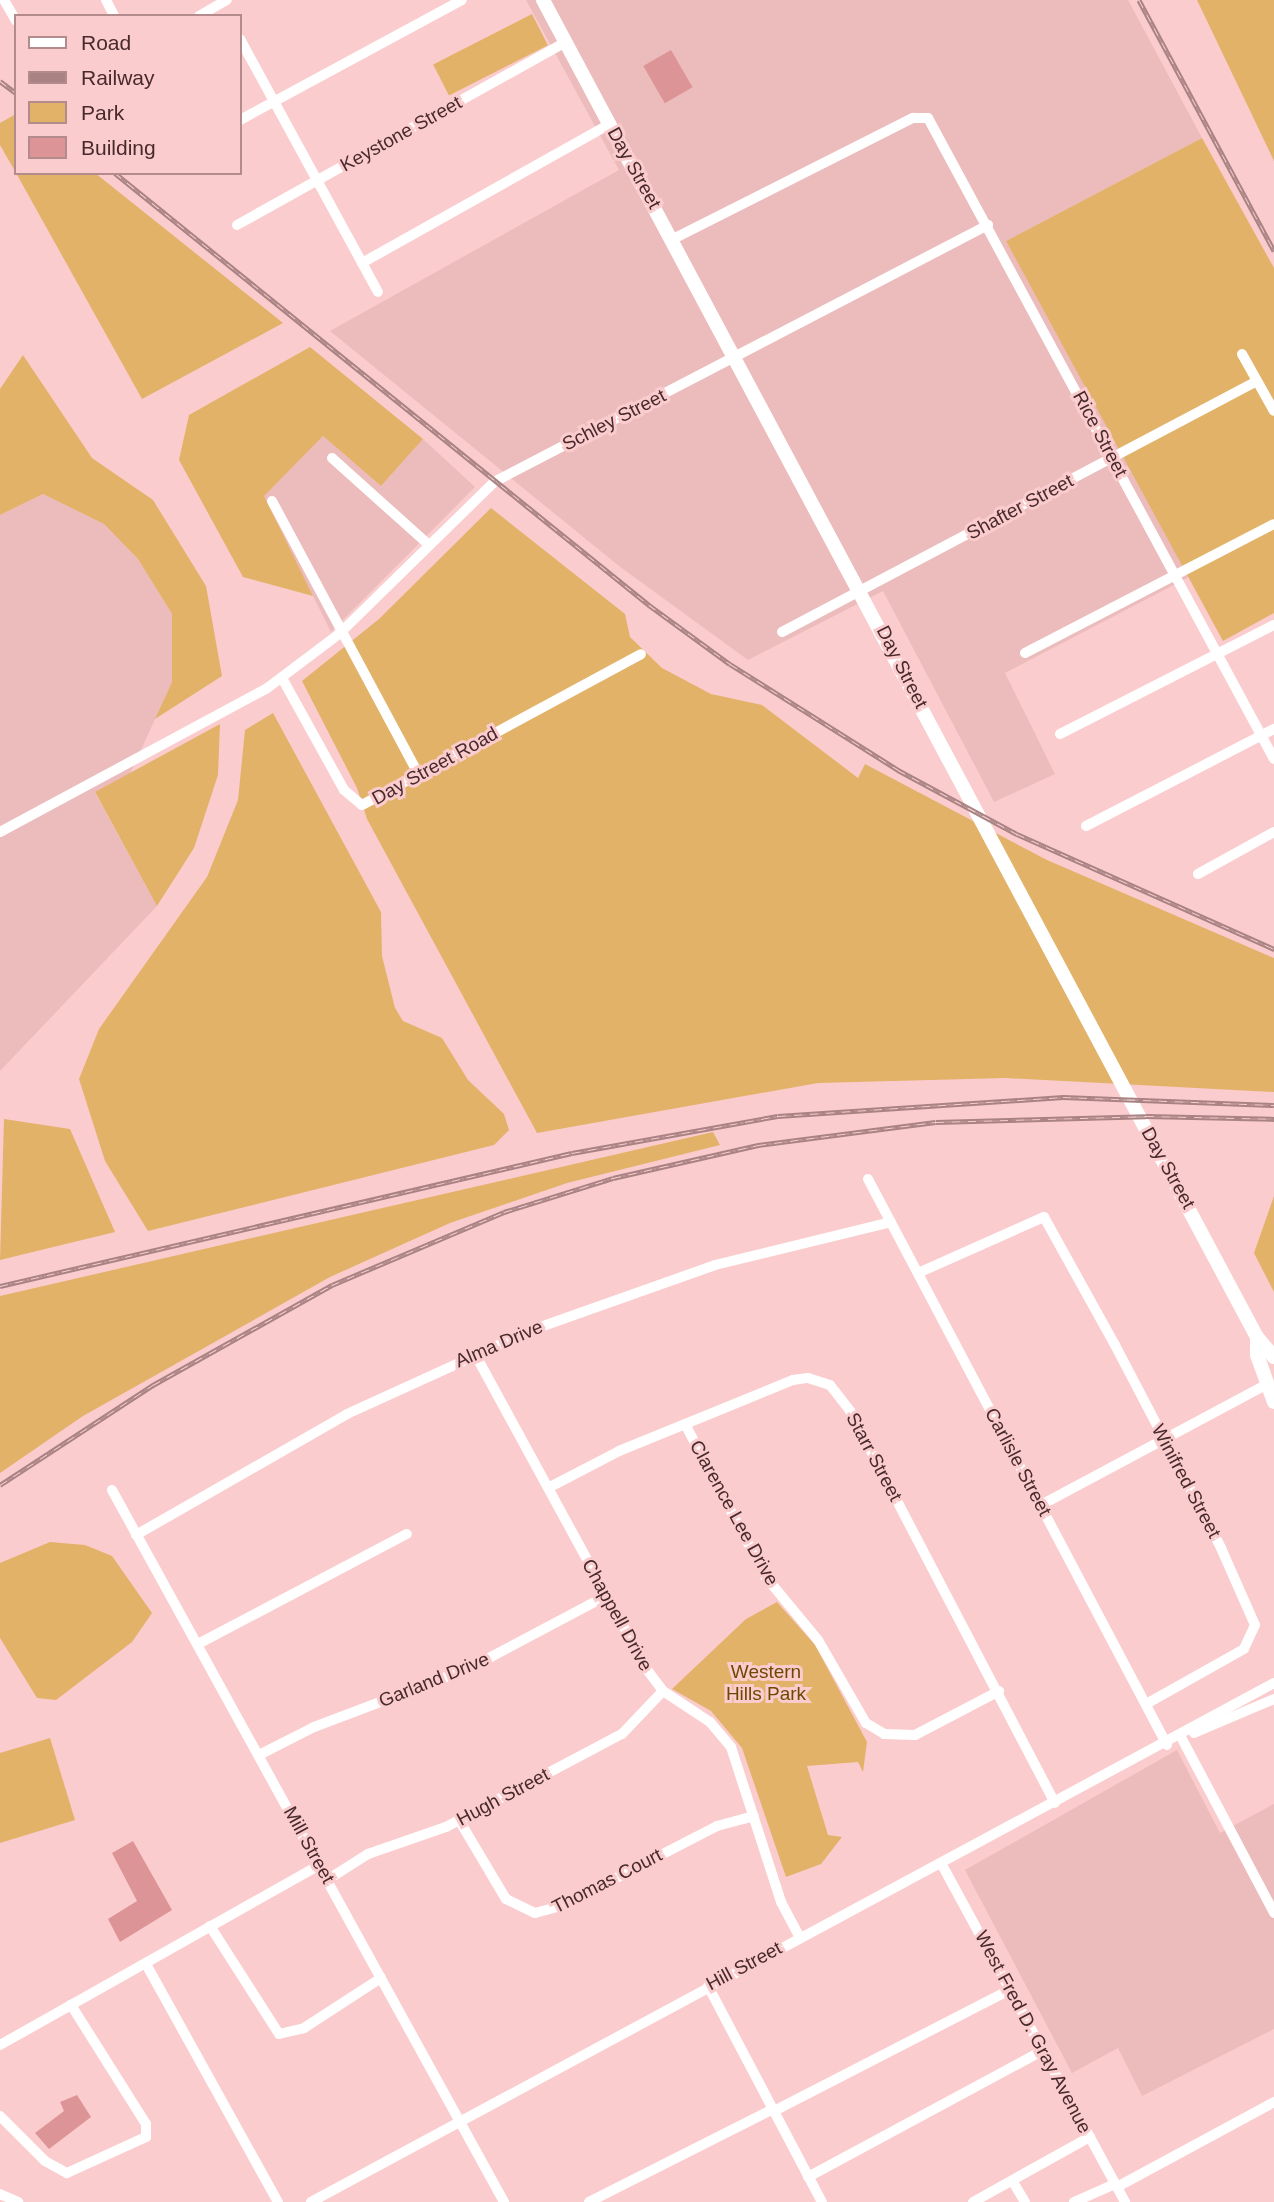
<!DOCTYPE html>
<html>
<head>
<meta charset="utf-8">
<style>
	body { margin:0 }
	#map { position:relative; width:1274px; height:2202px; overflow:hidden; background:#fbcccd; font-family:Helvetica,sans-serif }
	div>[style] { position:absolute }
	.built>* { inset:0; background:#ecbbbc }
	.green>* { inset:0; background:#e2b269; transform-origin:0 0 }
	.building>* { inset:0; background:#dd9497; transform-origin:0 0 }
	.minor>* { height:10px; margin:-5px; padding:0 5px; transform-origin:5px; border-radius:5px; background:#fff }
	.major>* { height:14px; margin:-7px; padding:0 7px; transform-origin:7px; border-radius:7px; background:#fff }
	.rail>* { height:5px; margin-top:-2.5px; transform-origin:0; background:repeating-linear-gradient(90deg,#fbcccd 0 8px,#a98283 0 16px); box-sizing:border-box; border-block:2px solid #a98283 }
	span { translate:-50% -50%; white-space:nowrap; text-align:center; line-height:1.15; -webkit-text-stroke:6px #fbcccd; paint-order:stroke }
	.street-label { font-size:19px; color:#482a2c }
	.park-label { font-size:19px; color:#6d4900 }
	.legend { position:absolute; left:14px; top:14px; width:228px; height:161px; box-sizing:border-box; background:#fbcccd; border:2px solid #b38b8d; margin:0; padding:9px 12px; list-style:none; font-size:21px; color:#482a2c }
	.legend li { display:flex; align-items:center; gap:14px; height:35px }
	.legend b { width:35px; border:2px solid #b38b8d }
</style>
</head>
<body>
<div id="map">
	<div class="built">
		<div style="clip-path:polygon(526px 0,1128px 0,1202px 138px,1006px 241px,1189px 577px,1005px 673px,1055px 774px,994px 802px,883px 591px,748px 660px,619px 566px,330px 331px,619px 170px)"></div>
		<div style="clip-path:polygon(323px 436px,381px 486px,423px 439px,475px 487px,331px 632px,263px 496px)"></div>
		<div style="clip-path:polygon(43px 494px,104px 524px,138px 559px,172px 614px,172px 682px,130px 774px,95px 793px,157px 906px,0 1071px,0 515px)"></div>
		<div style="clip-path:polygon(1177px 1750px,1220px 1833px,1274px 1804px,1274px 2029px,1142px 2096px,1118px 2048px,1072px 2073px,965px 1870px)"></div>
	</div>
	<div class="green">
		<div style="clip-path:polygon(1197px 0,1274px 0,1274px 161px)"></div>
		<div style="left:532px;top:14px;width:35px;height:111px;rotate:63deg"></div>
		<div style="clip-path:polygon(16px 114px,16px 173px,0 145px,0 123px)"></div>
		<div style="clip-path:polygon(1202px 138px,1274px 268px,1274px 613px,1223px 641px,1006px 241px)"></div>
		<div style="clip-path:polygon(16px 173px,95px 173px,283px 323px,142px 399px)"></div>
		<div style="clip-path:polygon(310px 347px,423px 439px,381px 486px,323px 436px,264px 496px,313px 596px,243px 577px,179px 460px,189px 415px)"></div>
		<div style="clip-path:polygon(23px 355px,92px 458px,153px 500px,206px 586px,222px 676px,155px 719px,172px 682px,172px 614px,138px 559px,104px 524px,43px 494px,0 515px,0 389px)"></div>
		<div style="clip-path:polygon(491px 508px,625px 614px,630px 637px,662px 668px,711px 694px,762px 705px,858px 778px,865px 764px,1047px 860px,1274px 958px,1274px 1092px,1006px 1078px,818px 1083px,537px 1133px,367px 819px,357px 788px,302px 681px,379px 619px)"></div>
		<div style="clip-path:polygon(273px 713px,381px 912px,382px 956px,395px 1008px,403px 1021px,442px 1038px,468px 1080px,504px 1114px,509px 1130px,494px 1145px,148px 1231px,105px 1161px,79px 1079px,99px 1029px,207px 877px,238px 800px,245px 730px)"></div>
		<div style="clip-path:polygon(220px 724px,218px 775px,194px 848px,157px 906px,95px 792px)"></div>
		<div style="clip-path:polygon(4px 1119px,70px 1129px,115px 1232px,0 1260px)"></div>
		<div style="clip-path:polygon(713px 1132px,720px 1145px,567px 1183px,450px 1223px,330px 1277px,83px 1416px,0 1473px,0 1296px)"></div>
		<div style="clip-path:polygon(1274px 1196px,1274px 1292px,1254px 1253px)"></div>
		<div style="clip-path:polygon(50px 1542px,85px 1545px,112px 1556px,152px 1613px,132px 1642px,56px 1700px,37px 1698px,0 1638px,0 1563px)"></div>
		<div style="clip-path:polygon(777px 1602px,815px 1645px,867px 1742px,863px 1772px,858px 1762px,807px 1766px,828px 1835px,842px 1837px,821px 1864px,786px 1877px,742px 1748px,711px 1711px,672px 1689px,746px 1619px)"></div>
		<div style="clip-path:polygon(50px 1738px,75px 1820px,0 1843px,0 1753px)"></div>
	</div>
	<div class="building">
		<div style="left:671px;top:50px;width:43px;height:32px;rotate:60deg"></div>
		<div style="clip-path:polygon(133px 1841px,172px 1910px,120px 1942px,108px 1919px,137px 1901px,112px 1853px)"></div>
		<div style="clip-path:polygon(77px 2095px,91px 2117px,49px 2149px,35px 2133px,64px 2111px,60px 2102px)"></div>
	</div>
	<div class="minor">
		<div style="left:4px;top:0;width:24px;rotate:60deg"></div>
		<div style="left:106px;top:0;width:18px;rotate:63deg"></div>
		<div style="left:199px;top:16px;width:32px;rotate:-30deg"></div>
		<div style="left:240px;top:39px;width:288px;rotate:61.4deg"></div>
		<div style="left:240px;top:120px;width:252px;rotate:-28.4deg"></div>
		<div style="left:237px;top:225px;width:376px;rotate:-29.1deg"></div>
		<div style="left:673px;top:239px;width:269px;rotate:-26.8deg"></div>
		<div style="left:913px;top:118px;width:15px"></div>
		<div style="left:928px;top:118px;width:728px;rotate:61.64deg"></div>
		<div style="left:362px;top:263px;width:284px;rotate:-29.3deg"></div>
		<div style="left:1242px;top:354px;width:65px;rotate:60.7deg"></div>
		<div style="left:332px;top:458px;width:129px;rotate:41.9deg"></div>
		<div style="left:272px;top:501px;width:311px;rotate:61.8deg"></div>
		<div style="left:782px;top:632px;width:537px;rotate:-27.85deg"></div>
		<div style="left:1025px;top:653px;width:280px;rotate:-27.4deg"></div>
		<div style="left:282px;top:678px;width:128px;rotate:61deg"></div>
		<div style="left:344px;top:790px;width:23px;rotate:40deg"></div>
		<div style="left:362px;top:805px;width:317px;rotate:-28.4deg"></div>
		<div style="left:1060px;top:734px;width:240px;rotate:-27deg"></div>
		<div style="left:1086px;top:826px;width:212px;rotate:-27.3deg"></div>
		<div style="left:0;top:832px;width:302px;rotate:-28.3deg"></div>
		<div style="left:266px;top:689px;width:91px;rotate:-37deg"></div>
		<div style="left:339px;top:634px;width:217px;rotate:-44.4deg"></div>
		<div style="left:494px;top:482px;width:557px;rotate:-27.49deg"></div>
		<div style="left:1198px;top:874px;width:87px;rotate:-28.9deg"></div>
		<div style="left:868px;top:1179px;width:640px;rotate:62.15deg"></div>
		<div style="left:918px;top:1273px;width:138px;rotate:-24deg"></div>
		<div style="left:1044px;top:1217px;width:146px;rotate:61deg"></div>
		<div style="left:1115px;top:1345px;width:229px;rotate:62.4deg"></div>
		<div style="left:1221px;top:1548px;width:84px;rotate:66.2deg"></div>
		<div style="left:1255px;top:1625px;width:26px;rotate:115deg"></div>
		<div style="left:1244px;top:1649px;width:112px;rotate:150.7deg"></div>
		<div style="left:475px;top:1354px;width:361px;rotate:61.4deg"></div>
		<div style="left:648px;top:1671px;width:25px;rotate:53deg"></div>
		<div style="left:663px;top:1691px;width:56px;rotate:33.4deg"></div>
		<div style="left:710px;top:1722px;width:33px;rotate:50deg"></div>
		<div style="left:731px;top:1747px;width:163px;rotate:72.1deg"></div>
		<div style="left:781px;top:1902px;width:40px;rotate:62deg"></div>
		<div style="left:685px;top:1424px;width:172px;rotate:62.2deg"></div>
		<div style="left:765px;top:1576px;width:83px;rotate:50.4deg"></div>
		<div style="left:818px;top:1640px;width:96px;rotate:60deg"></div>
		<div style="left:866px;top:1723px;width:21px;rotate:31deg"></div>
		<div style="left:884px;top:1734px;width:31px;rotate:2deg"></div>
		<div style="left:915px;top:1735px;width:95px;rotate:-27.6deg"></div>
		<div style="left:548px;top:1488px;width:80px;rotate:-27.5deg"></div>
		<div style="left:619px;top:1451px;width:188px;rotate:-22.2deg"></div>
		<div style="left:793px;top:1380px;width:15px;rotate:-8deg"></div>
		<div style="left:808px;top:1378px;width:23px;rotate:18deg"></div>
		<div style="left:830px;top:1385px;width:33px;rotate:52deg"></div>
		<div style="left:850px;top:1411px;width:442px;rotate:62.4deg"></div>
		<div style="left:112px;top:1490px;width:813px;rotate:61.16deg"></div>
		<div style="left:1041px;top:1505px;width:257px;rotate:-28.1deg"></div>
		<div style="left:136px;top:1535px;width:243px;rotate:-29.8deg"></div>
		<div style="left:347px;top:1414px;width:200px;rotate:-24.5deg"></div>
		<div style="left:529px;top:1331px;width:197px;rotate:-19.5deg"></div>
		<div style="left:715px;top:1265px;width:181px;rotate:-13.7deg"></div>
		<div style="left:198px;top:1644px;width:236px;rotate:-27.8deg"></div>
		<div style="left:1194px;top:1733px;width:87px;rotate:-23deg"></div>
		<div style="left:1181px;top:1737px;width:199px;rotate:62.1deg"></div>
		<div style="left:259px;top:1755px;width:62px;rotate:-27deg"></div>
		<div style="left:314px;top:1727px;width:167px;rotate:-20.7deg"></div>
		<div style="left:470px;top:1668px;width:154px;rotate:-27.9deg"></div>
		<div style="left:459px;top:1820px;width:92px;rotate:59.3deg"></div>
		<div style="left:506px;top:1899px;width:32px;rotate:26deg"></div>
		<div style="left:535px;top:1913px;width:30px;rotate:-15deg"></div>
		<div style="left:564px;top:1905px;width:172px;rotate:-27.3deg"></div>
		<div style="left:717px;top:1826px;width:38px;rotate:-15deg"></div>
		<div style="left:941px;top:1863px;width:386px;rotate:61.5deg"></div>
		<div style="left:327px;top:1880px;width:49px;rotate:-32.4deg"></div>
		<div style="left:368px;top:1854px;width:83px;rotate:-19.1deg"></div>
		<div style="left:446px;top:1827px;width:199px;rotate:-27.9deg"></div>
		<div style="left:622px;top:1734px;width:59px;rotate:-46.4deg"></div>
		<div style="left:210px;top:1926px;width:128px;rotate:57.4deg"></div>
		<div style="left:279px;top:2034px;width:26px;rotate:-13deg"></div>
		<div style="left:304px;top:2028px;width:92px;rotate:-33deg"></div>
		<div style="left:146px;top:1964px;width:272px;rotate:61deg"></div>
		<div style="left:708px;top:1986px;width:244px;rotate:62.2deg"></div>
		<div style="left:0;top:2045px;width:366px;rotate:-29.4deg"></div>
		<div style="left:774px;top:2111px;width:267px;rotate:-27.2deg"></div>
		<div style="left:0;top:2116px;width:64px;rotate:45deg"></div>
		<div style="left:45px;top:2161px;width:25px;rotate:29deg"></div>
		<div style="left:67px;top:2173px;width:87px;rotate:-24.5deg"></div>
		<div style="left:146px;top:2137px;width:13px;rotate:-90deg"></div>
		<div style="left:146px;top:2124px;width:141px;rotate:-122.2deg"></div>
		<div style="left:808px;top:2177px;width:268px;rotate:-28.3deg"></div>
		<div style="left:1013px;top:2182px;width:23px;rotate:59deg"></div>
		<div style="left:1117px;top:2187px;width:179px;rotate:-28.4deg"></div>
		<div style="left:0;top:2194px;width:20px;rotate:24deg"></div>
		<div style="left:311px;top:2202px;width:1094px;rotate:-28.32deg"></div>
		<div style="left:589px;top:2202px;width:206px;rotate:-26.8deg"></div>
		<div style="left:973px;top:2202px;width:134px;rotate:-29.1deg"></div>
		<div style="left:1074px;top:2202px;width:45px;rotate:-23.7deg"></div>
	</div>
	<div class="major">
		<div style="left:543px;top:0;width:1516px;rotate:61.9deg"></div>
		<div style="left:1257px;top:1337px;width:26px;rotate:50deg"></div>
		<div style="left:1257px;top:1337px;width:18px;rotate:90deg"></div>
		<div style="left:1257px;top:1355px;width:50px;rotate:70.1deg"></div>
	</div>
	<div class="rail">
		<div style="left:1139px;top:0;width:285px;rotate:61.7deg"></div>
		<div style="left:0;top:81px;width:20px;rotate:37deg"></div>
		<div style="left:115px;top:173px;width:687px;rotate:38.97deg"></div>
		<div style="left:649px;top:605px;width:100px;rotate:36.1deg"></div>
		<div style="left:730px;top:664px;width:199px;rotate:32.2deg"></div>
		<div style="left:898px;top:770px;width:135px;rotate:28.3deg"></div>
		<div style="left:1017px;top:834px;width:282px;rotate:24.1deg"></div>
		<div style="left:0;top:1286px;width:587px;rotate:-13.09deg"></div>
		<div style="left:572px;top:1153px;width:209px;rotate:-10.2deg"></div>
		<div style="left:778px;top:1116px;width:286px;rotate:-3.8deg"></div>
		<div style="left:1063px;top:1097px;width:211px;rotate:2.2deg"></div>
		<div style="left:0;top:1485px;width:183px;rotate:-33.2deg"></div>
		<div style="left:153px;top:1385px;width:205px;rotate:-29.2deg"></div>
		<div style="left:332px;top:1285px;width:187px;rotate:-23deg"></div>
		<div style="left:504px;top:1212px;width:114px;rotate:-17.3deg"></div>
		<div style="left:613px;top:1178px;width:149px;rotate:-12.8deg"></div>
		<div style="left:758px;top:1145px;width:179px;rotate:-7.4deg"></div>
		<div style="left:936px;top:1122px;width:210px;rotate:-1.6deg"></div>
		<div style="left:1146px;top:1116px;width:128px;rotate:1.3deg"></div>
	</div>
	<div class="street-label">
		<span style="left:401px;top:134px;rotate:-29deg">Keystone Street</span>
		<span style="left:634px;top:168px;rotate:61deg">Day Street</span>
		<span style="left:614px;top:420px;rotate:-27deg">Schley Street</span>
		<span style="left:1100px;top:434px;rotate:62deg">Rice Street</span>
		<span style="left:1020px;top:507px;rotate:-28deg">Shafter Street</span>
		<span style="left:902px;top:667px;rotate:63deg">Day Street</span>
		<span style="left:435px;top:766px;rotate:-29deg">Day Street Road</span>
		<span style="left:1168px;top:1168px;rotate:61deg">Day Street</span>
		<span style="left:499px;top:1344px;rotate:-23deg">Alma Drive</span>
		<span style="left:874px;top:1457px;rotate:62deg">Starr Street</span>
		<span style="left:1018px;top:1462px;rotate:62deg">Carlisle Street</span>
		<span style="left:1186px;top:1481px;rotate:62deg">Winifred Street</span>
		<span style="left:734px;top:1513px;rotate:61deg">Clarence Lee Drive</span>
		<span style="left:617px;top:1615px;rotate:61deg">Chappell Drive</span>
		<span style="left:434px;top:1680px;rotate:-22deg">Garland Drive</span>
		<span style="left:503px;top:1797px;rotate:-28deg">Hugh Street</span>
		<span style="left:309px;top:1845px;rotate:61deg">Mill Street</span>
		<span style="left:607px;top:1881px;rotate:-27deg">Thomas Court</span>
		<span style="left:744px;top:1966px;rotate:-28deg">Hill Street</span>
		<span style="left:1033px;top:2032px;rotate:62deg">West Fred D. Gray Avenue</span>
	</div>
	<div class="park-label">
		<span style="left:766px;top:1683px">Western<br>Hills Park</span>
	</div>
	<ul class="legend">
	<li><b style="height:9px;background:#fff"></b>Road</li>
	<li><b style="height:9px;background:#a98283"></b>Railway</li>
	<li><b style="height:19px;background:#e2b269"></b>Park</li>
	<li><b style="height:19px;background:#dd9497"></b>Building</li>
	</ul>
</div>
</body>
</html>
